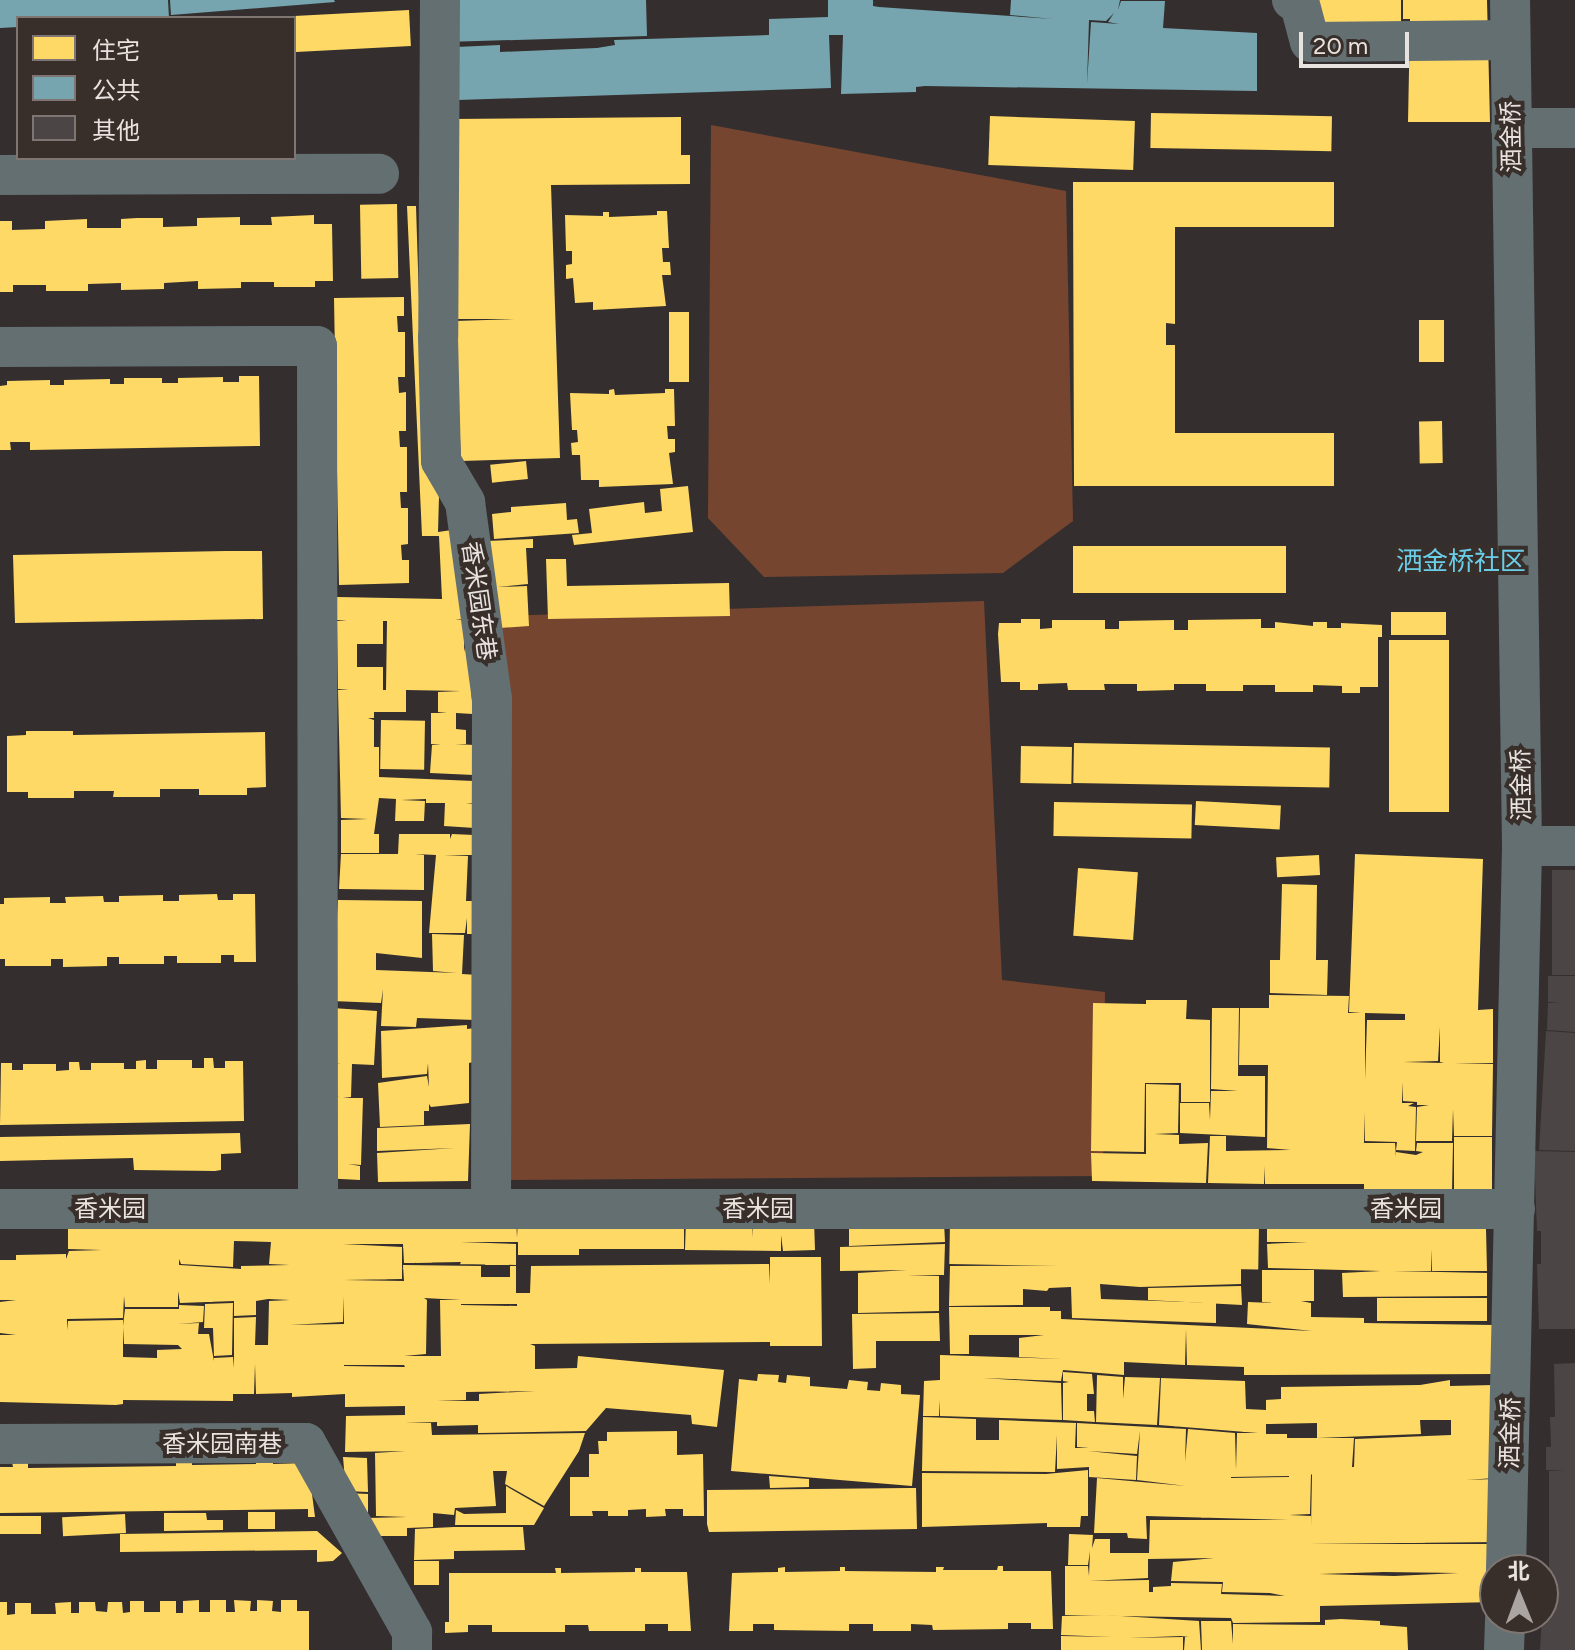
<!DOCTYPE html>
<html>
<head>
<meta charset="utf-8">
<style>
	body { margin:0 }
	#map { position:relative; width:1575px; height:1650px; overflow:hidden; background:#342f2e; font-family:Figtree,"Noto Sans SC",sans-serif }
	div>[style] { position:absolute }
	.green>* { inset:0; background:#764530 }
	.homes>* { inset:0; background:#ffd966; transform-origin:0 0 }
	.public>* { inset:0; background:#76a5af }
	.building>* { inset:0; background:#4b4645; transform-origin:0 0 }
	.minor>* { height:40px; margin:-20px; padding:0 20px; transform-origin:20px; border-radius:20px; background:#646f72 }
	span { translate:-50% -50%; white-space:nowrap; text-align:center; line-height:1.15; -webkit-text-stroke:8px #382e2a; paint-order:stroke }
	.street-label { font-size:24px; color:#e9e3e0 }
	.neighbourhood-label { font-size:26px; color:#6bcee9 }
	.legend { position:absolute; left:16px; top:16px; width:280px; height:144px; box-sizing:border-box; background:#382e2a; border:2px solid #7f7673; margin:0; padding:10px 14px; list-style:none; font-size:24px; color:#e9e3e0 }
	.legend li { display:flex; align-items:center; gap:16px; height:40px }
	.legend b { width:40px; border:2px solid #7f7673 }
	.north { position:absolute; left:1479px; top:1554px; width:80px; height:80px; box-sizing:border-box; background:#382e2a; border:2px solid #7f7673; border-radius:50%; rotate:359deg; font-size:22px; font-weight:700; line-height:32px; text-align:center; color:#e9e3e0 }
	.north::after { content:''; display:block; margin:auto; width:28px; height:36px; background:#aaa4a2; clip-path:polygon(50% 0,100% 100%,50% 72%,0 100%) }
	.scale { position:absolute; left:1299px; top:32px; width:110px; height:36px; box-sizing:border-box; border:4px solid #e9e3e0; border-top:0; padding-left:10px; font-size:24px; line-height:28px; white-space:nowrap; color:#e9e3e0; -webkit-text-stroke:6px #382e2a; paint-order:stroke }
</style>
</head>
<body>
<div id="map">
	<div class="green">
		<div style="clip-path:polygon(711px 125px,1066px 191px,1073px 521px,1003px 573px,764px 577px,708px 518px)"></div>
		<div style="clip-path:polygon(984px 601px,1002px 980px,1105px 992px,1103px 1176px,489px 1180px,496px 616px)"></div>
	</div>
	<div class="homes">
		<div style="left:1318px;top:0;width:83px;height:27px"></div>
		<div style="clip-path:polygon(1403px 0,1487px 0,1490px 122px,1408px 122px,1410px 19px,1403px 19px)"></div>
		<div style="left:409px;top:10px;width:36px;height:115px;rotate:87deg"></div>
		<div style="left:1151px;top:113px;width:181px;height:35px;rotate:1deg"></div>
		<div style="left:990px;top:116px;width:145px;height:49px;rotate:2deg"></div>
		<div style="clip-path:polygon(681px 117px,681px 155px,690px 155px,690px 184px,551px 185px,560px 458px,461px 461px,455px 321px,515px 319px,456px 319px,452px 119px)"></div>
		<div style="clip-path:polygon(1073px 182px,1334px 182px,1334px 227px,1175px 227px,1175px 324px,1166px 323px,1166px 345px,1175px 345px,1175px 433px,1334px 433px,1334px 486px,1074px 486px)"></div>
		<div style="left:397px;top:204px;width:74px;height:37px;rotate:89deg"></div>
		<div style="clip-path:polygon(evenodd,407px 206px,416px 206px,424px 457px,439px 497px,438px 532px,452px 530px,464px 619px,455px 619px,464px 620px,464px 652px,467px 638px,473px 714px,456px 713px,456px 729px,466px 730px,466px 744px,455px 744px,474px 745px,474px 775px,430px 773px,432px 745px,441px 745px,431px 744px,431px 713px,447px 713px,438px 712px,438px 692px,461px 691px,406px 690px,406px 712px,374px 712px,374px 718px,368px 718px,374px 720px,374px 747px,379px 747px,379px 777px,474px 781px,475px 803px,466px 804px,475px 804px,475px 828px,444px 826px,445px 803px,426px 803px,426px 799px,401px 800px,425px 801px,424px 821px,395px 821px,396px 799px,379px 798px,374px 834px,379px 834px,379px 853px,341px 853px,341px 820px,368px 819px,341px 818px,338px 690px,349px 689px,338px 689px,337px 621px,347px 620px,337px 620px,337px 597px,442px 599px,439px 536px,422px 536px,407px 206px,383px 621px,387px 621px,386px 690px,383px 690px,383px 667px,357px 667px,357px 644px,383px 644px,383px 621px)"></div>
		<div style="clip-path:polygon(657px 211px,667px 211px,669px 248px,662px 248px,663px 262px,670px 262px,671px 275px,662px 275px,666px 306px,593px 310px,593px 302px,575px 303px,573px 278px,566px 279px,566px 265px,572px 264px,572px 251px,566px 251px,565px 215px,603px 216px,603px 212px,609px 212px,609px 217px,657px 215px)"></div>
		<div style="clip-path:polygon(314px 215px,314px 224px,332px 224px,333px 281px,315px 281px,315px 287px,274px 287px,274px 282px,241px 282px,241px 288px,198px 289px,198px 281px,164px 283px,164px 289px,121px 290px,121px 283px,88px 284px,88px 291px,46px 291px,46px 285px,13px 285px,13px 292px,0 292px,0 221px,12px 221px,12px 230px,45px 229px,45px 221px,87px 219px,87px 228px,121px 228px,121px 219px,137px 218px,163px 218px,163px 227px,197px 226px,197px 218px,240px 217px,240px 225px,272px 225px,271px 217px)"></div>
		<div style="clip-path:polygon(404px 297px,404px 316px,397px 316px,398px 332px,405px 332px,405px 377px,398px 377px,399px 393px,406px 392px,406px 431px,399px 431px,400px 447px,407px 447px,407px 492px,400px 492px,401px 508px,408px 508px,408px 544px,401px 545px,402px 560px,409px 560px,409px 583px,339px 585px,334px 298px)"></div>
		<div style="left:669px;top:312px;width:20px;height:70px"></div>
		<div style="left:1419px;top:320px;width:25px;height:42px"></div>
		<div style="clip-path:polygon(239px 376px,259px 376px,260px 446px,30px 450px,30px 442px,10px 442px,11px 450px,0 450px,0 386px,7px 385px,7px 381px,50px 380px,50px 385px,64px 385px,64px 380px,110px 379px,110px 384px,124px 384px,124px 378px,162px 378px,162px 383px,178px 383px,178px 378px,223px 377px,223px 382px,239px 382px)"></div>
		<div style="clip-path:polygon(614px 389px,615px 395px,665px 393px,665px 389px,674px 389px,675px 426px,667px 426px,668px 439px,675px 439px,675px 452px,669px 453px,673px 484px,599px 487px,599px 480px,581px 480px,580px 455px,572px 455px,571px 443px,578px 442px,577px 430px,572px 430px,570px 393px,609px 394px,609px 390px)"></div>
		<div style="left:1442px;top:421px;width:42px;height:23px;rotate:89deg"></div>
		<div style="left:526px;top:461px;width:18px;height:36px;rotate:84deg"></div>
		<div style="clip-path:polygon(688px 486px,693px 532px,574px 545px,572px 535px,592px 533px,589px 509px,644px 502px,645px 513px,662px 511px,660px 489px)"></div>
		<div style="clip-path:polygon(566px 503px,567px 520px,577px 519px,579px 533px,494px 539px,492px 514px,511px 512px,511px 507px)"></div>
		<div style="clip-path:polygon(533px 539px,533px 548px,526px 548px,528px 584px,497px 587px,527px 586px,529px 626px,500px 628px,487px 541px)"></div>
		<div style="left:1286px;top:546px;width:47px;height:213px;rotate:90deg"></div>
		<div style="clip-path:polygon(226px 551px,262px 551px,263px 619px,15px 623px,13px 555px)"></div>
		<div style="clip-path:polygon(546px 559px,566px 559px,567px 586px,729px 583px,730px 616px,548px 619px)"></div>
		<div style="left:1391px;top:612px;width:55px;height:23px"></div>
		<div style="clip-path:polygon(1021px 619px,1040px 619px,1040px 629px,1052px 628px,1052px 620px,1105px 620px,1105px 629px,1119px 629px,1119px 621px,1174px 620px,1174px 630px,1188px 630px,1188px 620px,1261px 619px,1261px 628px,1275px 628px,1275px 622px,1313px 626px,1313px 622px,1327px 622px,1327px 628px,1341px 628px,1341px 623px,1382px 625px,1382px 637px,1378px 637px,1378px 687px,1360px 687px,1360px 693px,1342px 693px,1342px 686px,1313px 685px,1313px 692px,1275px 692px,1275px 685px,1243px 685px,1243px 691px,1206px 691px,1206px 684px,1174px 684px,1174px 690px,1137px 691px,1137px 684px,1104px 684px,1105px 690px,1068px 690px,1067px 683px,1038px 684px,1038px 690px,1020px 690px,1020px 682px,1001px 682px,998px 634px,999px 623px,1021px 623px)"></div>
		<div style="left:1389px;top:640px;width:60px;height:172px"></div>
		<div style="left:381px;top:720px;width:44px;height:49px;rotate:1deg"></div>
		<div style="clip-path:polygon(26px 731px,73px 731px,73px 735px,265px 732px,266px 787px,247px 788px,247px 795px,199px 795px,199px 789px,160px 789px,160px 797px,113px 797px,114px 791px,74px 791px,74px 798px,28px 798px,28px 792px,7px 792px,7px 736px,26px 735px)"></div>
		<div style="left:1074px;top:743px;width:256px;height:40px;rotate:1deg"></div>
		<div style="left:1021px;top:746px;width:51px;height:37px;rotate:1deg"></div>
		<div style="left:1196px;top:801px;width:85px;height:24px;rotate:3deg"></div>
		<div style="left:1054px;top:802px;width:138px;height:34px;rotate:1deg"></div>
		<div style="clip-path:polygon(399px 834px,450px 834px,450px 839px,452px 834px,474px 835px,475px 855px,444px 855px,468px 856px,466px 901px,476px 901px,477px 934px,467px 934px,467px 918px,465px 933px,429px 933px,436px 855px,415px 854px,424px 855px,424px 890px,339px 889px,341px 854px,398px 854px)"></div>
		<div style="clip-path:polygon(evenodd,1355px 854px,1483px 859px,1478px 1010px,1493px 1009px,1493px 1063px,1454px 1064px,1493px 1064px,1492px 1136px,1454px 1136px,1453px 1109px,1452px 1141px,1416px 1141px,1417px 1107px,1429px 1105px,1417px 1105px,1417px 1102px,1403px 1101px,1402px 1082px,1402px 1103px,1414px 1103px,1408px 1106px,1416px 1107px,1415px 1151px,1396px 1150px,1397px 1142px,1365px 1141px,1365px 1112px,1364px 1143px,1395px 1143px,1396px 1157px,1396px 1152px,1416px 1155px,1423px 1152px,1416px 1151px,1417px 1143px,1453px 1143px,1452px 1191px,1364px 1192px,1364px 1184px,1265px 1184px,1265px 1166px,1264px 1184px,1208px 1183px,1210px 1136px,1226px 1136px,1226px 1151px,1291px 1150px,1267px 1148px,1268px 1065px,1239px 1065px,1240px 1008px,1269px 1008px,1269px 995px,1349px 996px,1348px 1013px,1361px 1013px,1349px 1012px,1355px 854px,1365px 1013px,1405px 1014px,1405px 1020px,1367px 1020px,1365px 1080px,1365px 1013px,1355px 854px,1440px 1027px,1440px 1062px,1444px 1063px,1403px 1062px,1438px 1061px,1440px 1027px)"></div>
		<div style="left:1319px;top:855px;width:20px;height:43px;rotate:87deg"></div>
		<div style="left:1078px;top:868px;width:60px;height:68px;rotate:4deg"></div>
		<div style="clip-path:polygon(1282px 884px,1317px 885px,1316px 960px,1328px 960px,1327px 995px,1270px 993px,1270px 960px,1280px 960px)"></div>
		<div style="clip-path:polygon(217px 894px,218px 900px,233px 900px,233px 894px,255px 894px,256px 962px,234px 962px,234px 955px,221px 955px,221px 963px,177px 963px,177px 956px,164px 956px,164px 964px,119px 964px,119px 957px,107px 957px,107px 966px,63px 967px,63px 959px,51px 959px,51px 966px,5px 966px,5px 959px,0 959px,0 904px,4px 904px,4px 898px,50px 897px,50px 903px,66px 903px,65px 897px,103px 896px,104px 902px,119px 902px,119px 896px,163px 895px,163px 901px,179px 901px,179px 895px)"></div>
		<div style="clip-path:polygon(338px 900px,422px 901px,422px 958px,376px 953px,376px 970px,457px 973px,433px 971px,432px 934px,464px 935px,462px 974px,478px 975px,476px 1020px,417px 1018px,416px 1027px,381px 1026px,383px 989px,381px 1003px,332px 1001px)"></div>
		<div style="clip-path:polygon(1146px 1000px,1187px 1000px,1186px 1019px,1210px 1020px,1210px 1102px,1181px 1102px,1181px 1083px,1145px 1083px,1144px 1152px,1091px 1151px,1093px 1003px,1146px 1004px)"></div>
		<div style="clip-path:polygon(332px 1008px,377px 1011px,374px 1065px,352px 1064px,351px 1097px,343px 1098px,363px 1098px,361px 1165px,348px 1164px,360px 1166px,360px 1180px,322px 1178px,326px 1097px,340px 1097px,328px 1096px,329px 1064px,341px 1064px,329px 1063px)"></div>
		<div style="clip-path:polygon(1212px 1008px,1239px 1008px,1238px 1076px,1265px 1076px,1265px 1137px,1180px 1133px,1180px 1103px,1209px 1103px,1210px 1120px,1211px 1091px,1238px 1091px,1211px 1089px)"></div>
		<div style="clip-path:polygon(467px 1025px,467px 1029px,475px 1028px,473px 1062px,469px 1063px,469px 1103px,431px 1107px,429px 1104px,429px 1111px,424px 1111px,424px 1125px,380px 1127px,378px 1083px,427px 1076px,429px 1087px,428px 1063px,427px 1074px,382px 1078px,381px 1031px)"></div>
		<div style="clip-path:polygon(204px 1058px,213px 1058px,214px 1068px,225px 1068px,225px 1061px,243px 1061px,244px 1121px,0 1125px,1px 1063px,12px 1063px,12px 1070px,23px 1070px,23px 1064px,56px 1064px,56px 1071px,69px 1070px,69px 1062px,79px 1062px,80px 1070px,91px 1070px,91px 1063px,124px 1063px,124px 1069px,136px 1069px,136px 1061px,146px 1060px,146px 1069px,157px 1069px,157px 1060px,192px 1060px,192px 1068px,204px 1068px)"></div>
		<div style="clip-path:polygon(1146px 1084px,1179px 1085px,1178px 1133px,1154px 1134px,1179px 1135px,1179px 1144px,1208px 1143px,1206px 1183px,1092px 1181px,1091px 1153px,1146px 1154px)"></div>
		<div style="clip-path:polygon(470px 1124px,468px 1181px,378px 1182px,377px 1153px,455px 1148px,377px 1151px,377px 1128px)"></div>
		<div style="clip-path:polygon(240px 1133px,241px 1153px,221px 1154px,221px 1170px,215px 1171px,134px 1170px,133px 1158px,0 1161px,0 1137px)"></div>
		<div style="left:1492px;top:1137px;width:53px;height:38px;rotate:90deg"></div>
		<div style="clip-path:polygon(evenodd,516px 1216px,517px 1238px,518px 1217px,684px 1218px,684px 1249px,579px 1249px,579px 1255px,518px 1255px,518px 1242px,460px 1242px,516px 1244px,516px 1265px,460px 1264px,461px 1262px,404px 1263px,403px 1244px,343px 1244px,402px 1247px,402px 1279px,343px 1280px,404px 1281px,403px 1265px,481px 1266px,481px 1277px,510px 1277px,510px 1266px,516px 1266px,516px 1293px,530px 1293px,531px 1266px,769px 1264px,770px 1284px,770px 1257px,821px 1257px,822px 1346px,770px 1346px,770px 1342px,530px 1344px,535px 1346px,535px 1369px,577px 1368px,578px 1356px,724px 1370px,717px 1427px,692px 1424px,691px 1415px,606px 1408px,586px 1431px,478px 1433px,478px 1425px,437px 1426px,437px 1422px,405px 1423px,431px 1423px,432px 1435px,585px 1433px,579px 1451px,544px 1506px,505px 1484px,507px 1471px,493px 1471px,496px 1506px,455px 1508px,454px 1515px,433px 1513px,433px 1527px,407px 1528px,407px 1536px,375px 1536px,346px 1493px,368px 1494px,368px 1518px,407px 1517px,376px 1516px,375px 1453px,406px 1451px,345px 1452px,346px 1416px,405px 1415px,405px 1406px,345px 1407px,345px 1394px,292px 1397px,292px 1393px,256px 1394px,255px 1364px,254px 1394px,233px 1394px,233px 1401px,123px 1400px,123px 1404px,116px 1405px,0 1402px,0 1335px,16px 1335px,0 1333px,0 1302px,16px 1300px,0 1300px,0 1260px,16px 1260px,16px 1255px,66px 1254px,66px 1259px,69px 1251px,102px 1250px,68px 1249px,68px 1220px,516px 1216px,234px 1241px,271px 1242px,269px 1264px,290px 1265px,241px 1266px,241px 1269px,179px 1265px,179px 1259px,181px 1264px,233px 1267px,234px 1241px,516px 1216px,178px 1291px,180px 1303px,234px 1301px,234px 1316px,256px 1315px,256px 1301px,268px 1299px,290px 1300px,269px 1301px,268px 1345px,255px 1345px,256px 1317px,234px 1318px,234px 1368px,233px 1357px,214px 1358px,214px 1361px,209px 1334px,198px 1334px,199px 1323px,178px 1324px,203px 1322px,204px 1306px,179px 1305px,179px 1309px,125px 1309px,123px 1326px,123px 1320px,68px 1321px,67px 1330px,67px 1319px,123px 1318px,124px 1296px,125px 1307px,178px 1307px,178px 1291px,516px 1216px,344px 1296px,344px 1324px,290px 1325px,343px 1322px,344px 1296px,516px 1216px,424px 1298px,461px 1300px,440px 1300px,441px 1356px,404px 1356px,426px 1354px,427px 1300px,424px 1298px,516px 1216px,461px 1304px,517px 1304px,517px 1306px,461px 1305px,461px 1304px,516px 1216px,123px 1327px,124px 1344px,178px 1345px,182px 1349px,157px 1350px,157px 1358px,123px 1357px,123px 1327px,516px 1216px,344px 1365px,404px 1365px,405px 1367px,344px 1366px,344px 1365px,516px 1216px,536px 1391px,479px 1394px,479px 1401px,437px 1401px,466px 1400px,466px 1392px,536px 1391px)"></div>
		<div style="clip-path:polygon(686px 1218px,752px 1218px,752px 1238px,753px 1219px,814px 1220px,815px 1250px,783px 1251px,781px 1235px,781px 1251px,685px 1250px)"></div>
		<div style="clip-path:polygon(849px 1220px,944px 1222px,945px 1242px,849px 1246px)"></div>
		<div style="left:950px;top:1222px;width:309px;height:42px;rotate:1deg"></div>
		<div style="clip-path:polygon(1267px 1226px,1486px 1229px,1487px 1271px,1432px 1271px,1431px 1249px,1431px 1271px,1393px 1271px,1487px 1273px,1487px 1296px,1343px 1297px,1342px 1273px,1381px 1271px,1268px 1268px,1267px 1244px,1308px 1242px,1267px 1242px)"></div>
		<div style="clip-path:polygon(945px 1244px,944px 1275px,907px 1275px,939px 1276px,939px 1311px,858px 1313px,858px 1273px,907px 1270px,840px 1271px,840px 1247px)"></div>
		<div style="clip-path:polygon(1241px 1265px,1241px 1284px,1140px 1287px,1100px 1284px,1101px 1299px,1216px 1303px,1216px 1323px,1072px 1318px,1071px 1287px,1049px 1288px,1047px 1291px,1023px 1289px,1023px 1305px,949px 1306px,950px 1266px)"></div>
		<div style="clip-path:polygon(1262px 1270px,1314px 1270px,1314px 1301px,1301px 1301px,1311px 1303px,1311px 1317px,1364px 1318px,1364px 1323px,1493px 1325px,1494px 1374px,1244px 1375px,1244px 1367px,1187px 1365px,1186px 1329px,1185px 1365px,1124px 1362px,1124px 1375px,1063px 1370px,1061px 1381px,983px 1378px,1061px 1383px,1062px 1420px,940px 1416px,940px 1400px,939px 1416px,923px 1416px,924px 1381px,940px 1380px,940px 1355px,1063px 1359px,1019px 1357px,1019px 1338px,1044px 1335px,969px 1335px,969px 1354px,950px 1354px,949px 1307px,1050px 1307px,1050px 1311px,1061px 1311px,1061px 1319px,1312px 1331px,1247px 1324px,1248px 1302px,1274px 1303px,1262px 1302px)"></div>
		<div style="clip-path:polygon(1241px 1286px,1242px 1305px,1148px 1300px,1148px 1288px)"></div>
		<div style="left:1377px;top:1298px;width:110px;height:23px"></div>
		<div style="clip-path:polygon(233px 1303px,232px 1355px,214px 1356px,213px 1328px,204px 1328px,205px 1304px)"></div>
		<div style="clip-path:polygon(939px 1313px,940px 1341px,876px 1341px,876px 1368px,853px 1369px,852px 1314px)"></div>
		<div style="clip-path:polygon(1063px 1372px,1092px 1374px,1094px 1394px,1087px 1394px,1087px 1411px,1094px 1411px,1095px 1422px,1063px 1420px,1063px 1383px,1069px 1382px,1063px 1381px)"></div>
		<div style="clip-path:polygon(758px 1374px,779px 1375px,778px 1382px,786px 1383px,787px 1375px,810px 1377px,810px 1386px,847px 1389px,849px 1380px,868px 1382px,867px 1390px,880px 1391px,881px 1383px,901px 1385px,901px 1394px,920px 1395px,912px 1486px,731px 1471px,739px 1379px,757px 1381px)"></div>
		<div style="clip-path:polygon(1097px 1375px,1123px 1377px,1123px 1399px,1125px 1377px,1160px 1378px,1157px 1425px,1096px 1422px)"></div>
		<div style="clip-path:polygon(evenodd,1161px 1378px,1245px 1381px,1246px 1409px,1266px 1410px,1266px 1400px,1281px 1399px,1281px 1387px,1420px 1385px,1450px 1380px,1450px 1386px,1494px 1385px,1495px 1478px,1466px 1480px,1495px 1479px,1496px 1542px,1308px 1544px,1496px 1544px,1495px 1602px,1320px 1606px,1320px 1622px,1233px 1623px,1231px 1618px,1065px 1615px,1065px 1566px,1088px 1566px,1089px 1576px,1090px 1551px,1088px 1565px,1068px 1565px,1069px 1534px,1093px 1535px,1092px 1548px,1095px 1539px,1110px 1539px,1110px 1553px,1149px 1553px,1150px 1520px,1289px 1520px,1146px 1516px,1147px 1539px,1128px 1538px,1127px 1533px,1094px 1533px,1097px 1478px,1186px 1486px,1137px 1480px,1140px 1431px,1137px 1454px,1088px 1451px,1137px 1456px,1136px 1480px,1089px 1477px,1089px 1467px,1057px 1469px,1057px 1435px,1055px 1472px,922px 1471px,923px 1417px,976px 1419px,976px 1440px,999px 1440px,999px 1420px,1076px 1423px,1075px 1448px,1089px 1448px,1077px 1447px,1077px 1423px,1186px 1429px,1185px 1462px,1188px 1429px,1235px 1433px,1236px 1470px,1237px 1433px,1258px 1433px,1159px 1425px,1161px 1378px,1420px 1420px,1451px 1420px,1451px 1435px,1355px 1439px,1354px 1467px,1467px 1467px,1303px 1467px,1352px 1467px,1354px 1438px,1287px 1438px,1287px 1434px,1266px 1434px,1266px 1424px,1317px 1423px,1317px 1438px,1421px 1434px,1420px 1420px,1161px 1378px,1311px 1474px,1312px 1475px,1311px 1526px,1311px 1516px,1289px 1515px,1310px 1514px,1311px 1474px,1161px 1378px,1289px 1476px,1289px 1477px,1231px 1478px,1231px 1477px,1289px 1476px,1161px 1378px,1214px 1558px,1173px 1562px,1171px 1581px,1223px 1582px,1222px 1592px,1270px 1593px,1285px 1596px,1221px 1594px,1222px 1584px,1171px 1583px,1171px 1586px,1153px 1587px,1153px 1592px,1149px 1592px,1149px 1580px,1089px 1581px,1148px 1578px,1148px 1559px,1214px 1558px,1161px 1378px,1459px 1573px,1394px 1576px,1319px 1574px,1384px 1572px,1459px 1573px)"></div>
		<div style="clip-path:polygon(677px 1431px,677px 1455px,703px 1454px,704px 1516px,683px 1516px,683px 1509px,665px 1509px,666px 1516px,646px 1517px,646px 1509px,628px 1510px,628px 1516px,608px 1516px,608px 1511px,592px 1511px,593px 1516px,570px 1516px,570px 1477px,589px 1477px,589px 1454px,599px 1454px,598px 1441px,607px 1441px,607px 1432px)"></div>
		<div style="clip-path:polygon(343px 1457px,367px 1458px,368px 1492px,346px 1491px)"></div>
		<div style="clip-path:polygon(256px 1459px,273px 1459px,273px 1464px,308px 1463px,315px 1517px,308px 1517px,308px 1509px,0 1513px,0 1467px,13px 1467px,12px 1462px,28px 1462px,28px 1468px,176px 1466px,176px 1460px,192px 1460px,192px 1465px,256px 1464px)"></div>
		<div style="clip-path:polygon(1088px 1470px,1088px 1516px,1081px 1516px,1080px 1527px,1047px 1527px,1047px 1523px,922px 1527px,922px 1473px,1046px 1474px)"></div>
		<div style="clip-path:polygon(769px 1476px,809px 1479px,809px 1487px,770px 1488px)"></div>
		<div style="clip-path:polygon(506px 1486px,544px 1508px,534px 1525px,455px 1525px,456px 1510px,464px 1514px,506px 1513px)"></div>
		<div style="clip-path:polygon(910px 1488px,916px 1488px,917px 1529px,709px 1532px,707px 1524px,707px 1490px)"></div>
		<div style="left:248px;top:1512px;width:27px;height:17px"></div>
		<div style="clip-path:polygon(164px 1513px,206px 1513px,207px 1520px,223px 1520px,223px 1530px,164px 1531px)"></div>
		<div style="left:125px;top:1514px;width:19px;height:63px;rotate:87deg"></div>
		<div style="left:0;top:1516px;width:41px;height:18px"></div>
		<div style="clip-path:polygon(454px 1527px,523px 1527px,525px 1550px,454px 1551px,454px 1559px,414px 1560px,415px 1529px)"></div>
		<div style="clip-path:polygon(317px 1531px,342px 1553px,333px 1561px,317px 1562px,317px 1550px,120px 1552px,120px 1534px)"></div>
		<div style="left:414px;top:1561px;width:25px;height:24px"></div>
		<div style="clip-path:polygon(998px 1566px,1003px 1566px,1003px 1571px,1051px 1571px,1053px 1629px,1031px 1629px,1031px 1623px,1008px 1623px,1008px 1629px,933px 1630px,932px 1625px,911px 1624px,911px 1631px,873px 1631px,873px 1624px,849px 1624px,849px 1631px,774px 1630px,774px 1624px,753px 1624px,753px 1631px,729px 1631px,732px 1573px,778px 1572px,778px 1568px,785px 1567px,785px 1572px,840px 1571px,840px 1567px,845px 1567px,845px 1571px,936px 1572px,936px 1567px,944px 1567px,943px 1570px,997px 1570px)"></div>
		<div style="clip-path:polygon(555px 1568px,561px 1568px,561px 1573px,635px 1572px,635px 1568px,641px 1568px,641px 1572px,687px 1572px,691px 1631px,668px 1631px,668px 1624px,645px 1624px,645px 1631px,589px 1631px,588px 1625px,565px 1625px,565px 1632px,492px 1632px,492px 1625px,468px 1625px,468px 1632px,445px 1633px,445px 1622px,449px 1622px,449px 1573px,556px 1573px)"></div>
		<div style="clip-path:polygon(199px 1600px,199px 1612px,210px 1612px,210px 1600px,226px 1600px,226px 1612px,235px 1612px,234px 1600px,251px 1601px,250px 1611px,257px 1611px,257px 1600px,273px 1601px,272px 1611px,281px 1612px,281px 1600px,297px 1600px,297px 1611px,309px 1611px,309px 1650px,0 1650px,0 1602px,7px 1602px,7px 1615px,15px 1614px,15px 1603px,31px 1603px,31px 1614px,56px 1614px,55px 1603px,71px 1602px,71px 1613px,79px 1613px,79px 1602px,95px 1602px,96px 1611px,107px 1612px,108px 1602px,122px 1602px,123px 1613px,130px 1612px,130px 1601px,144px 1601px,144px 1612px,160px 1612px,160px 1601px,176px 1601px,176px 1613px,183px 1613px,183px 1601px)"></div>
		<div style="clip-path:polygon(1105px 1615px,1199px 1621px,1201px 1650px,1184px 1650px,1185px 1637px,1189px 1637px,1181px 1636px,1128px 1638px,1183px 1637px,1183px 1650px,1061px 1650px,1061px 1636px,1112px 1637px,1061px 1635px,1062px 1616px)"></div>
		<div style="clip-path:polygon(1341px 1619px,1380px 1621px,1380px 1625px,1407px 1627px,1408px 1650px,1202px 1650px,1201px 1621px,1231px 1621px,1233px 1644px,1233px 1624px,1325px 1625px,1325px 1620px)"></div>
	</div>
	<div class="public">
		<div style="clip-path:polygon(0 0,168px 0,169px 18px,18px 18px,18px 27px,0 28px)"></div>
		<div style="clip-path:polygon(170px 0,334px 0,335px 2px,171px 15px)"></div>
		<div style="clip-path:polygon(445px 0,646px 0,647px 36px,445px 42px)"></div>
		<div style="clip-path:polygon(evenodd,828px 0,873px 0,873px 6px,879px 7px,1053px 19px,1010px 15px,1011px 0,1120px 0,1118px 10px,1121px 1px,1165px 1px,1163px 28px,1257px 33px,1257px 91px,925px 86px,916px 87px,916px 92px,841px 94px,843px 35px,829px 35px,831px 88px,458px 100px,456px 47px,500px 45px,500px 52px,597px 48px,615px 45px,614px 40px,769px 35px,769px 19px,828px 17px,828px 0,1114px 13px,1108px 22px,1119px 24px,1091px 22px,1087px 84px,1089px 20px,1106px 21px,1114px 13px)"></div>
	</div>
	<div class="building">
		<div style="left:1552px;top:870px;width:23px;height:105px"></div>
		<div style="clip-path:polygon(1548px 976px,1575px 976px,1575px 1032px,1547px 1030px,1548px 1003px,1560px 1003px,1548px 1002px)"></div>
		<div style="clip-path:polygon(1546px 1031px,1575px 1033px,1575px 1151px,1539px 1150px)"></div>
		<div style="clip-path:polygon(1534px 1151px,1575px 1152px,1575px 1329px,1539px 1329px,1537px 1264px,1541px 1264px,1541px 1231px,1537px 1231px)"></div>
		<div style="clip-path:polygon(1575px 1363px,1575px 1650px,1540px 1650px,1543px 1599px,1549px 1599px,1549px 1471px,1566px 1471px,1546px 1470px,1546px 1447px,1551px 1447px,1550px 1417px,1555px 1417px,1554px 1364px)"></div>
	</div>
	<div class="minor">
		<div style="left:440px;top:0;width:337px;rotate:90.3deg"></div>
		<div style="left:438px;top:337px;width:124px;rotate:88.6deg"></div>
		<div style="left:441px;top:461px;width:48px;rotate:59.7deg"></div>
		<div style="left:465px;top:502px;width:199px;rotate:82.2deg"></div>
		<div style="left:492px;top:699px;width:510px;rotate:90.11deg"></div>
		<div style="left:1292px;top:0;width:7px;rotate:8deg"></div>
		<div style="left:1299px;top:1px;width:42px;rotate:75deg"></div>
		<div style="left:1310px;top:42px;width:200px;rotate:-0.6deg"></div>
		<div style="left:1511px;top:128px;width:64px"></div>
		<div style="left:0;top:175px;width:379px;rotate:-0.2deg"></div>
		<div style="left:0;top:347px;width:317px;rotate:-0.2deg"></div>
		<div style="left:317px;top:346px;width:863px;rotate:89.93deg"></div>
		<div style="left:1522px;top:846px;width:53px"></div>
		<div style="left:0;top:1209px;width:1515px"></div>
		<div style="left:0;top:1444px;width:306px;rotate:-0.2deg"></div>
		<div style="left:306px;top:1443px;width:217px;rotate:60.7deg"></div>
		<div style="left:412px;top:1632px;width:18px;rotate:90deg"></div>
		<div style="left:1506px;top:1570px;width:724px;rotate:-88.73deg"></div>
		<div style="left:1522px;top:846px;width:846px;rotate:-90.81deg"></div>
		<div style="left:1504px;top:1650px;width:32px;rotate:-88deg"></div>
	</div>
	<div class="street-label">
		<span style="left:1511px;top:137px;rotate:-91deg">洒金桥</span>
		<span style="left:479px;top:601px;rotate:82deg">香米园东巷</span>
		<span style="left:1521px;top:785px;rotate:-91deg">洒金桥</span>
		<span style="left:110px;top:1209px">香米园</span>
		<span style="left:758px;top:1209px">香米园</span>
		<span style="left:1406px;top:1209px">香米园</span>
		<span style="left:1510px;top:1433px;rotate:-89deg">洒金桥</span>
		<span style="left:222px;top:1444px">香米园南巷</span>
	</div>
	<div class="neighbourhood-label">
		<span style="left:1461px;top:562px">洒金桥社区</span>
	</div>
	<ul class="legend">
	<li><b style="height:22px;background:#ffd966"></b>住宅</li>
	<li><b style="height:22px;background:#76a5af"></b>公共</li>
	<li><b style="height:22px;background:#4b4645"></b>其他</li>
	</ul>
	<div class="north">北</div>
	<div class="scale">20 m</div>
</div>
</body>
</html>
